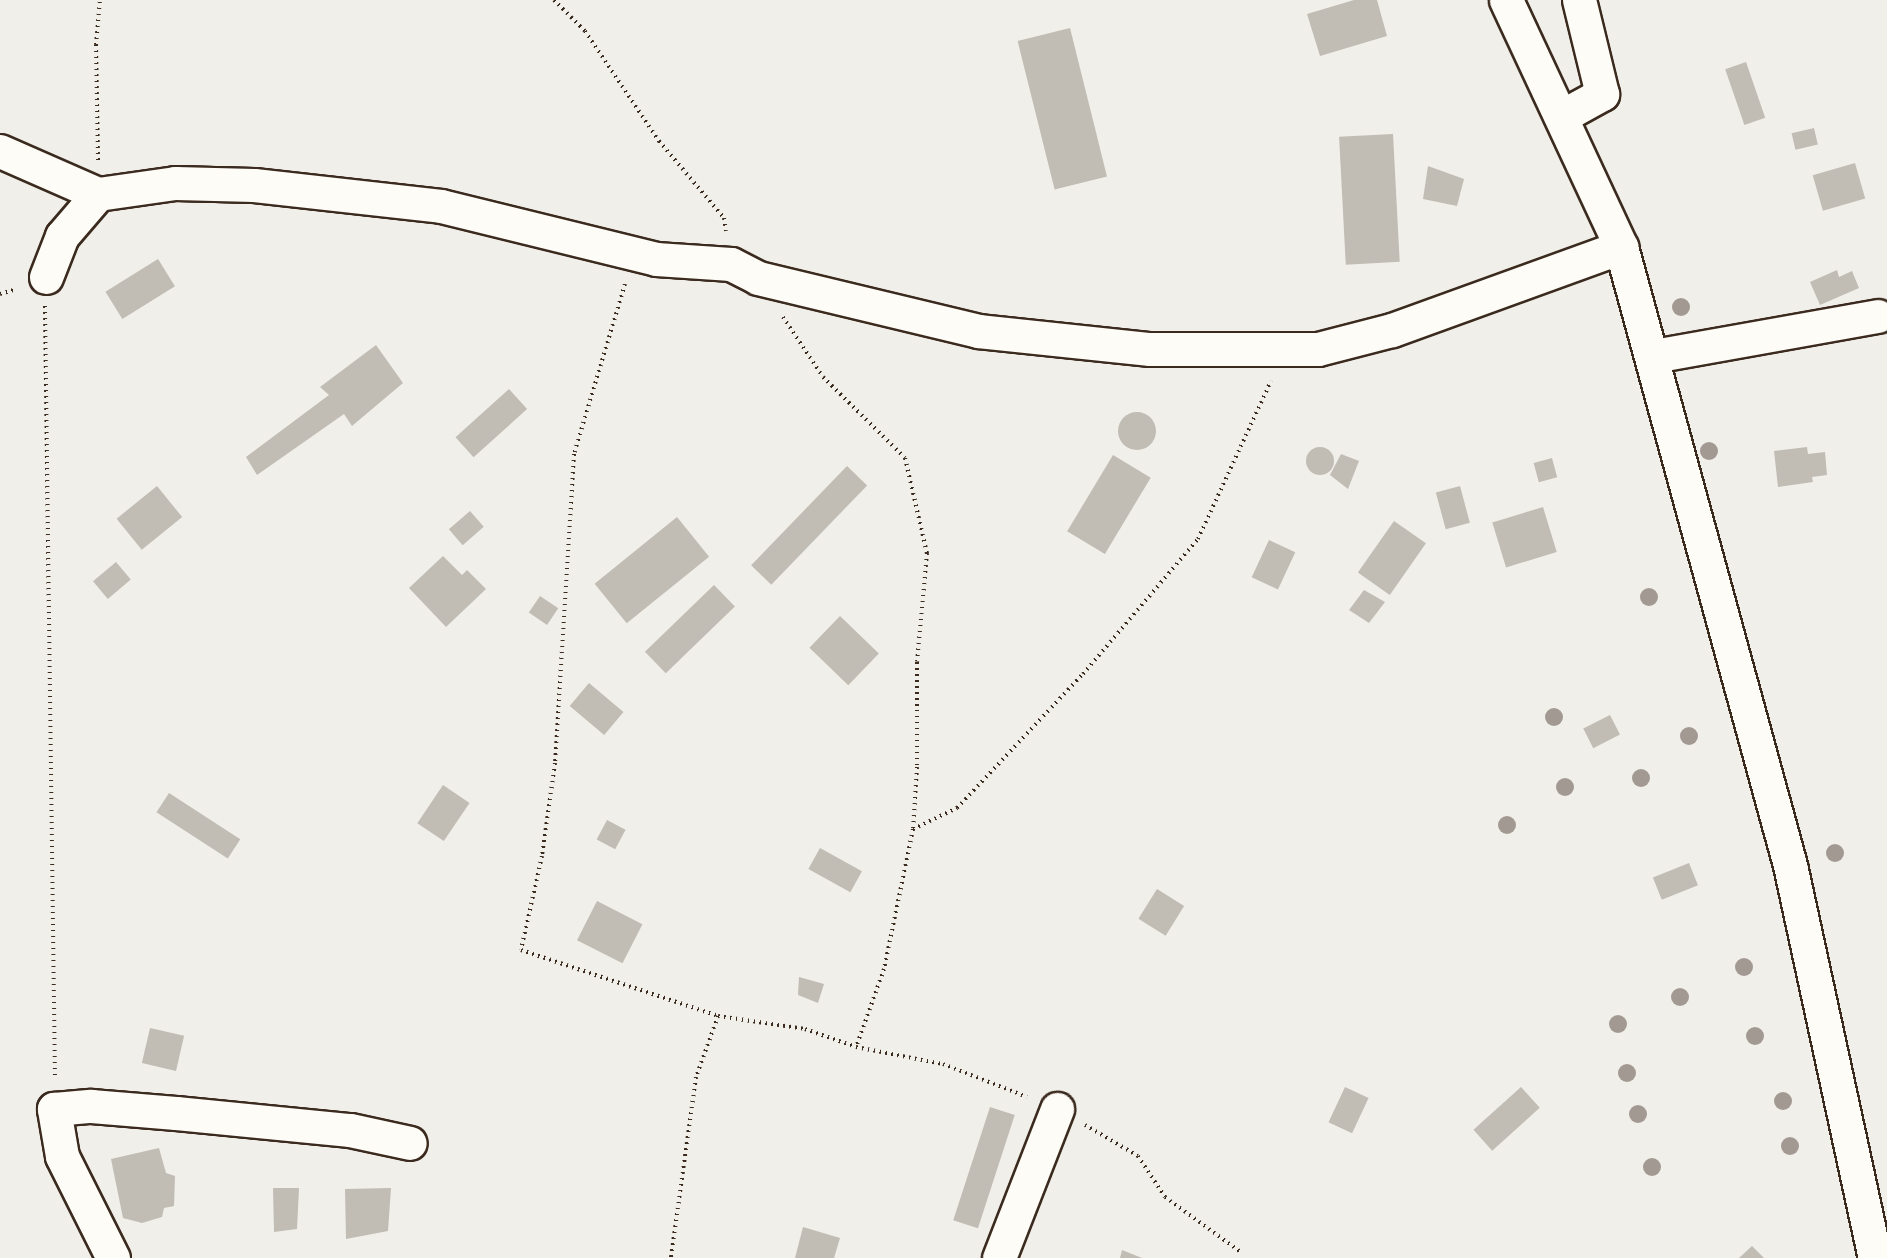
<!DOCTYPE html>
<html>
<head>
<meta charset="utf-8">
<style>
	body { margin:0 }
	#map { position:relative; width:1887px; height:1258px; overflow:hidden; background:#f1efea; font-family:Delius,sans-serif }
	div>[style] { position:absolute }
	.building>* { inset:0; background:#c1bcb4; transform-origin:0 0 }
	.round { border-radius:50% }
	.path>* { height:4px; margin-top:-2px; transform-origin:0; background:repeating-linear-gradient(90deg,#3b2a1e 0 1.5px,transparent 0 6px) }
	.roads { filter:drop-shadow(2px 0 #3b2a1e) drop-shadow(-2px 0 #3b2a1e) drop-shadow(0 2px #3b2a1e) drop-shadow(0 -2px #3b2a1e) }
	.minor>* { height:33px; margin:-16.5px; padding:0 16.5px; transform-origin:16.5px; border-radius:16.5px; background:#fdfcf7 }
	.major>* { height:33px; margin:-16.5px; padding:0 16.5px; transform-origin:16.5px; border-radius:16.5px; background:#fdfcf7 }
	.trees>* { width:18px; height:18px; margin:-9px; border-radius:50%; background:#a29a92 }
	span { translate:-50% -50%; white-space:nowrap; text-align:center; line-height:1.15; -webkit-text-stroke:4.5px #fdfcf7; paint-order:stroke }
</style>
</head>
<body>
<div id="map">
	<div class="building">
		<div style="clip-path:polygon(1354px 0,1377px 0,1387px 36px,1320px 56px,1307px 14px)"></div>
		<div style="left:1070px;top:28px;width:153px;height:54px;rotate:76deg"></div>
		<div style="left:1746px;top:62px;width:59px;height:22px;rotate:71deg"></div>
		<div style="left:1814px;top:128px;width:17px;height:23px;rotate:77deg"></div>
		<div style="left:1393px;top:134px;width:128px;height:54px;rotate:87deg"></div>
		<div style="left:1855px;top:163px;width:37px;height:44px;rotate:74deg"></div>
		<div style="clip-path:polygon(1428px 166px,1464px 179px,1457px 206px,1423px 199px)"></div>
		<div style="left:158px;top:259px;width:32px;height:62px;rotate:58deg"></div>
		<div style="clip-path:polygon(1837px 270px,1839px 277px,1852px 271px,1859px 288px,1820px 305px,1810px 282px)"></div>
		<div style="clip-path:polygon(376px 345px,403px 383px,352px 426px,344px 414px,257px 475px,246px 457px,329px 395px,320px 387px)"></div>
		<div style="left:509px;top:389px;width:27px;height:72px;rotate:48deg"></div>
		<div class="round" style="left:1118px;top:412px;width:38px;height:38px"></div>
		<div class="round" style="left:1306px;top:447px;width:28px;height:28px"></div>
		<div style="clip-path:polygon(1807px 447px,1808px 454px,1825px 452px,1827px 475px,1812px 477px,1813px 482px,1778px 487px,1774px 451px)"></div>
		<div style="clip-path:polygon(1341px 454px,1359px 461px,1348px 489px,1330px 475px)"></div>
		<div style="left:1113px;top:455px;width:44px;height:89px;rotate:31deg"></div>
		<div style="left:1552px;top:458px;width:20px;height:19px;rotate:75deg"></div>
		<div style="left:847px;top:466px;width:28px;height:138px;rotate:44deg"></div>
		<div style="left:157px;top:486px;width:40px;height:52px;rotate:51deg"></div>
		<div style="left:1460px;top:486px;width:38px;height:25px;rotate:75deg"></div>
		<div style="left:1543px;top:507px;width:47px;height:53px;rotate:73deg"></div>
		<div style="left:470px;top:511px;width:21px;height:28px;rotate:49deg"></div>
		<div style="left:677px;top:517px;width:51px;height:106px;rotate:51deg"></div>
		<div style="left:1394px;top:521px;width:39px;height:63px;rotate:35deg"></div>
		<div style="left:1269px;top:540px;width:29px;height:41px;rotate:25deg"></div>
		<div style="clip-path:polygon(443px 556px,462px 575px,467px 570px,486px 589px,446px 627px,409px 588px)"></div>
		<div style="left:116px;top:562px;width:23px;height:30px;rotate:50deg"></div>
		<div style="left:714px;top:585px;width:30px;height:96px;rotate:46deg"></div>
		<div style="clip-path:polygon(1364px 590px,1385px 602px,1369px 623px,1349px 610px)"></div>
		<div style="left:540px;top:596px;width:22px;height:20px;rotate:34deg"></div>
		<div style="left:840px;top:616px;width:54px;height:44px;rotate:44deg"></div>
		<div style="left:589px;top:683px;width:45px;height:30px;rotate:40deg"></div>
		<div style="left:1610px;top:715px;width:22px;height:30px;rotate:63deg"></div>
		<div style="left:443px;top:785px;width:32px;height:46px;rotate:34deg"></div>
		<div style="left:169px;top:793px;width:85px;height:23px;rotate:33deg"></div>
		<div style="left:607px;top:820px;width:21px;height:22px;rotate:28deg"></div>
		<div style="left:820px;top:848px;width:48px;height:24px;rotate:29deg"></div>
		<div style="left:1689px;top:863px;width:24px;height:39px;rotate:68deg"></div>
		<div style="left:1157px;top:889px;width:32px;height:35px;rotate:32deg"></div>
		<div style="left:597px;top:901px;width:51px;height:44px;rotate:27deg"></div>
		<div style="clip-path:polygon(799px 977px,824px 984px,818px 1003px,798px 995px)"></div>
		<div style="left:150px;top:1028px;width:35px;height:36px;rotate:13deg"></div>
		<div style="left:1345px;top:1087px;width:26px;height:39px;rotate:25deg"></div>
		<div style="left:1521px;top:1087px;width:28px;height:64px;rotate:48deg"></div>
		<div style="left:990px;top:1107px;width:26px;height:119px;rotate:18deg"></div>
		<div style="clip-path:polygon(159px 1148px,166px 1173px,175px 1176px,174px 1206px,164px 1208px,162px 1217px,142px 1223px,123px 1218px,111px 1159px)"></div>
		<div style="clip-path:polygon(273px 1188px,299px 1188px,297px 1229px,274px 1232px)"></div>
		<div style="clip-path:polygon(391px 1188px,388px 1231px,346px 1239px,345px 1189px)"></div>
		<div style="clip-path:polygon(803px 1227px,840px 1238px,834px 1258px,795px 1258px)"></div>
		<div style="clip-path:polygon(1752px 1246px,1764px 1258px,1739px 1258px)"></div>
		<div style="clip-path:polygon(1122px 1250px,1142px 1258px,1120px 1258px)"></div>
	</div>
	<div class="path">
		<div style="left:554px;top:0;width:44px;rotate:45deg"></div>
		<div style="left:585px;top:31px;width:133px;rotate:56.1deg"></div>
		<div style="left:659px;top:141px;width:101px;rotate:49.8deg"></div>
		<div style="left:724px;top:218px;width:13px;rotate:81deg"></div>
		<div style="left:98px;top:160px;width:115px;rotate:-91deg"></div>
		<div style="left:96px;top:45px;width:45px;rotate:-84.9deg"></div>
		<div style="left:625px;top:284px;width:177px;rotate:106.7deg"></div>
		<div style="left:574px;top:454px;width:310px;rotate:93.5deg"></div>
		<div style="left:555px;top:763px;width:94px;rotate:98deg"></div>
		<div style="left:542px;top:856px;width:96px;rotate:102.6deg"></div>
		<div style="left:521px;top:950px;width:208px;rotate:18.5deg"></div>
		<div style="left:718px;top:1016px;width:65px;rotate:109.8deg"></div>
		<div style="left:696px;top:1077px;width:183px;rotate:97.9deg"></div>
		<div style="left:0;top:294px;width:17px;rotate:-17deg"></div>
		<div style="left:45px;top:306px;width:772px;rotate:89.26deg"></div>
		<div style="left:783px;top:317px;width:72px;rotate:56.3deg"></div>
		<div style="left:823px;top:377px;width:115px;rotate:44.6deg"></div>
		<div style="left:905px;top:458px;width:98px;rotate:77deg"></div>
		<div style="left:927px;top:553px;width:109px;rotate:95.2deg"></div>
		<div style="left:917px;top:662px;width:105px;rotate:90deg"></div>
		<div style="left:917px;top:767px;width:62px;rotate:93.7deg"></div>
		<div style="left:913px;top:829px;width:143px;rotate:101.7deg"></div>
		<div style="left:884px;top:969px;width:83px;rotate:109.7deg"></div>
		<div style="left:856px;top:1047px;width:89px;rotate:11.1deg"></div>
		<div style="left:943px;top:1064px;width:90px;rotate:21.4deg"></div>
		<div style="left:913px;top:829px;width:49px;rotate:-25.5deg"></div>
		<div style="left:957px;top:808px;width:184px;rotate:-46.8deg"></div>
		<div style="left:1083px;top:674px;width:177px;rotate:-49.6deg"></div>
		<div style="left:1198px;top:539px;width:174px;rotate:-65.2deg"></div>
		<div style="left:718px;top:1016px;width:88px;rotate:8.5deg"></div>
		<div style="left:805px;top:1029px;width:54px;rotate:19.4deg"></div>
		<div style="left:1085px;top:1125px;width:61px;rotate:30.3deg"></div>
		<div style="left:1138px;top:1156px;width:49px;rotate:56.6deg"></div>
		<div style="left:1165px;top:1197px;width:95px;rotate:36deg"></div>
	</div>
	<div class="roads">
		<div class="minor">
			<div style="left:1562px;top:116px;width:46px;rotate:-28.8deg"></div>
			<div style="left:1602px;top:94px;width:97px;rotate:-103.7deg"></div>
			<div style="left:0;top:151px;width:107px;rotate:23.7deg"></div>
			<div style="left:98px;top:194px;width:78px;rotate:-8.1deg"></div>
			<div style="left:175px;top:183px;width:79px;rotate:1.5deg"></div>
			<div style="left:254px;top:185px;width:188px;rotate:6.4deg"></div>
			<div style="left:441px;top:206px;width:221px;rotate:13.8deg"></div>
			<div style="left:656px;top:259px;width:75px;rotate:3.8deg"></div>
			<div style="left:731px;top:264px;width:30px;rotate:27deg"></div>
			<div style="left:758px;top:278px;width:226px;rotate:13.5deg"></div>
			<div style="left:978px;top:331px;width:173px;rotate:6deg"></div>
			<div style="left:1150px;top:349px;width:168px"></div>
			<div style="left:1318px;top:349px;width:76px;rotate:-14.4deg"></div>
			<div style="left:1392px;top:330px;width:244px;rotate:-19.9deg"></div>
			<div style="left:46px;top:277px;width:44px;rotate:-68.7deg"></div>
			<div style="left:62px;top:236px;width:55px;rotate:-49.4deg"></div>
			<div style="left:1653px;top:356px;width:228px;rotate:-10.1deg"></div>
			<div style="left:113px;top:1258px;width:114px;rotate:-116.6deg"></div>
			<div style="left:62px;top:1156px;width:48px;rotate:-99.7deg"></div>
			<div style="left:54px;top:1109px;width:37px;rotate:-5deg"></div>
			<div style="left:91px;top:1106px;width:85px;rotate:4.7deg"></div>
			<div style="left:176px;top:1113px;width:175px;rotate:5.6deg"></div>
			<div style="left:350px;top:1130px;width:61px;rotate:12.2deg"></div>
			<div style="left:999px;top:1258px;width:160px;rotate:-68.7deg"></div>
		</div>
		<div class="major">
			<div style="left:1506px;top:0;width:272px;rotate:65deg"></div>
			<div style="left:1621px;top:247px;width:641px;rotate:74.71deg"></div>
			<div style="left:1790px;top:865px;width:402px;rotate:77.8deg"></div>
		</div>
	</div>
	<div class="trees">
		<div style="left:1681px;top:307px"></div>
		<div style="left:1709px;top:451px"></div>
		<div style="left:1649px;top:597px"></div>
		<div style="left:1554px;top:717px"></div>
		<div style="left:1689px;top:736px"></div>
		<div style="left:1641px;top:778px"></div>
		<div style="left:1565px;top:787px"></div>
		<div style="left:1507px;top:825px"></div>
		<div style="left:1835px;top:853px"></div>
		<div style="left:1744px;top:967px"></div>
		<div style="left:1680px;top:997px"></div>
		<div style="left:1618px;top:1024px"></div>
		<div style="left:1755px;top:1036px"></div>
		<div style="left:1627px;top:1073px"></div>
		<div style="left:1783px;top:1101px"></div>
		<div style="left:1638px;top:1114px"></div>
		<div style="left:1790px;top:1146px"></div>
		<div style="left:1652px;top:1167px"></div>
	</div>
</div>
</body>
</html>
